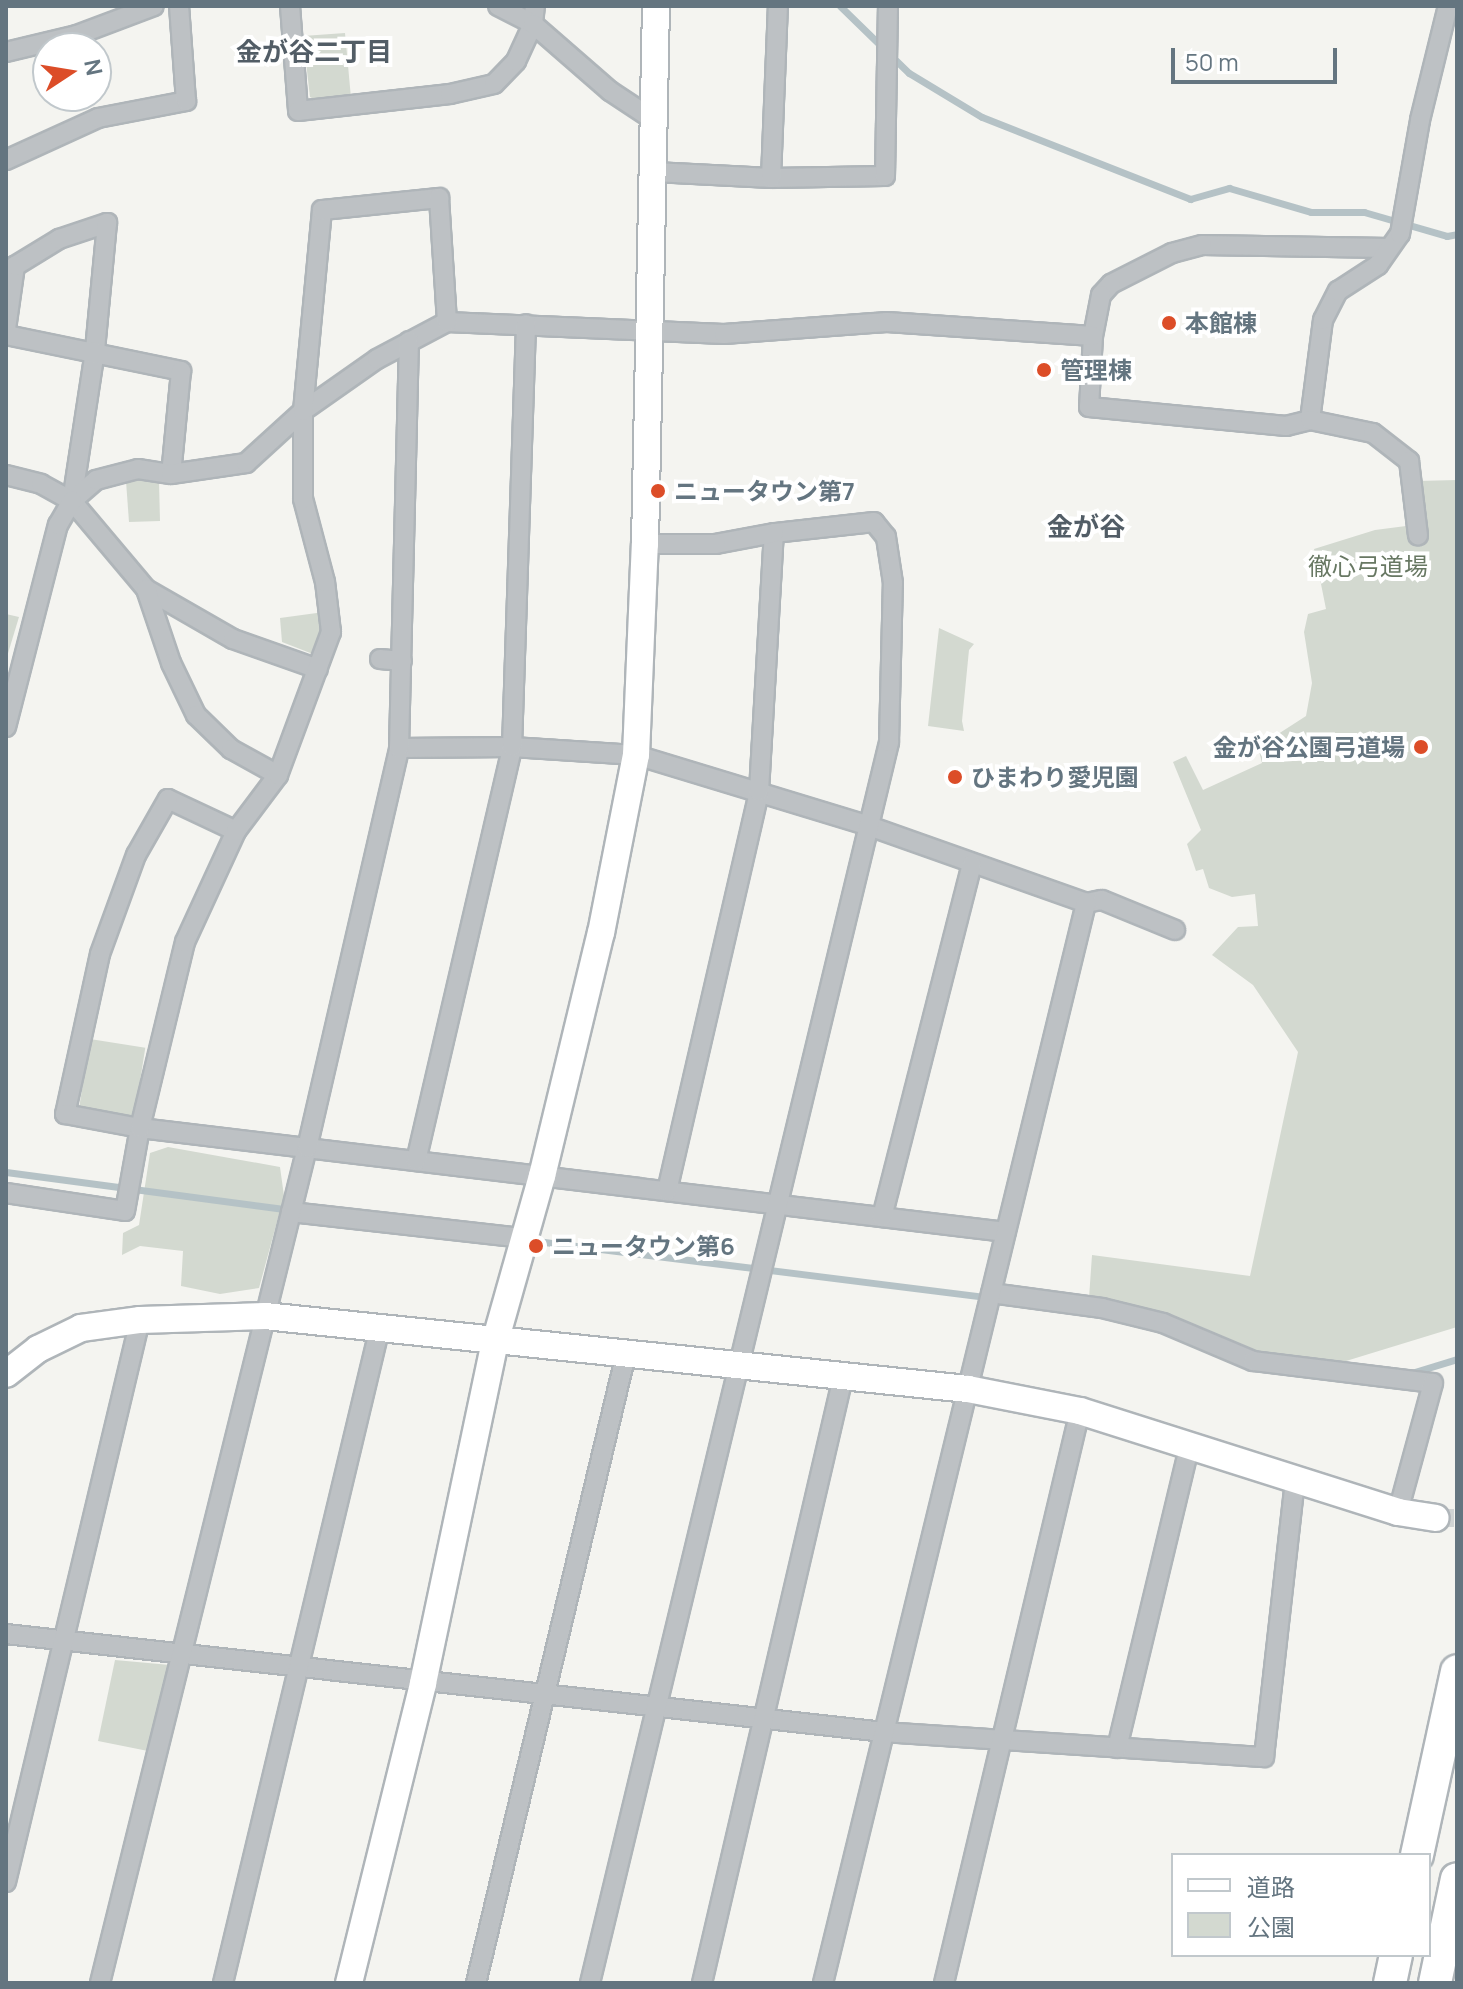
<!DOCTYPE html>
<html>
<head>
<meta charset="utf-8">
<style>
	body { margin:0 }
	#map { position:relative; width:1463px; height:1989px; overflow:hidden; background:#f4f4f0; font-family:Manrope,"Noto Sans JP",sans-serif }
	div>[style] { position:absolute }
	.green>* { inset:0; background:#d3d9d0; transform-origin:0 0 }
	.stream>* { height:7px; margin:-3.5px; padding:0 3.5px; transform-origin:3.5px; border-radius:3.5px; background:#b5c2c6 }
	.street-tunnel>* { height:18px; margin-top:-9px; transform-origin:0; background:repeating-linear-gradient(90deg,#d0d4d4 0 18px,transparent 0 27px) }
	.roads { filter:drop-shadow(2px 0 #afb5b9) drop-shadow(-2px 0 #afb5b9) drop-shadow(0 2px #afb5b9) drop-shadow(0 -2px #afb5b9) }
	.street>* { height:18px; margin:-9px; padding:0 9px; transform-origin:9px; border-radius:9px; background:#bdc1c4 }
	.secondary>* { height:26px; margin:-13px; padding:0 13px; transform-origin:13px; border-radius:13px; background:#fff }
	.highway>* { height:32px; margin:-16px; padding:0 16px; transform-origin:16px; border-radius:16px; background:#fff }
	.dots>* { width:22px; height:22px; translate:-50% -50%; box-sizing:border-box; border:4px solid #fff; border-radius:50% }
	span { translate:-50% -50%; white-space:nowrap; text-align:center; line-height:1.15; -webkit-text-stroke:8px #fff; paint-order:stroke }
	.poi-label { font-size:24px; color:#647580; font-weight:700 }
	.left { translate:0 -50%; text-align:left }
	.right { translate:-100% -50%; text-align:right }
	.park-label { font-size:24px; color:#687863 }
	.neighbourhood-label { font-size:26px; color:#525d66; font-weight:700 }
	.frame { position:absolute; inset:0; border:8px solid #647580; pointer-events:none }
	.legend { position:absolute; left:1171px; top:1853px; width:260px; height:104px; box-sizing:border-box; background:#fff; border:2px solid #c1c8cc; margin:0; padding:10px 14px; list-style:none; font-size:24px; color:#647580 }
	.legend li { display:flex; align-items:center; gap:16px; height:40px }
	.legend b { width:40px; border:2px solid #c1c8cc }
	.north { position:absolute; left:32px; top:32px; width:80px; height:80px; box-sizing:border-box; background:#fff; border:2px solid #c1c8cc; border-radius:50%; rotate:78deg; font-size:22px; font-weight:700; line-height:32px; text-align:center; color:#647580 }
	.north::after { content:''; display:block; margin:auto; width:28px; height:36px; background:#dc4d28; clip-path:polygon(50% 0,100% 100%,50% 72%,0 100%) }
	.scale { position:absolute; left:1171px; top:48px; width:166px; height:36px; box-sizing:border-box; border:4px solid #647580; border-top:0; padding-left:10px; font-size:24px; line-height:28px; white-space:nowrap; color:#647580; -webkit-text-stroke:6px #fff; paint-order:stroke }
</style>
</head>
<body>
<div id="map">
	<div class="green">
		<div style="clip-path:polygon(345px 33px,351px 98px,318px 101px,310px 97px,303px 36px)"></div>
		<div style="clip-path:polygon(143px 478px,159px 481px,160px 521px,129px 522px,126px 481px)"></div>
		<div style="clip-path:polygon(1457px 480px,1457px 1327px,1333px 1365px,1251px 1353px,1147px 1308px,1089px 1298px,1092px 1255px,1250px 1276px,1298px 1052px,1253px 985px,1212px 955px,1238px 927px,1258px 926px,1255px 894px,1232px 897px,1209px 888px,1203px 869px,1196px 871px,1187px 844px,1201px 830px,1173px 762px,1186px 756px,1203px 790px,1262px 763px,1258px 747px,1306px 716px,1312px 683px,1304px 632px,1308px 614px,1326px 609px,1314px 549px,1375px 530px,1406px 526px,1422px 517px,1417px 481px)"></div>
		<div style="clip-path:polygon(324px 612px,325px 632px,318px 656px,282px 642px,280px 618px)"></div>
		<div style="clip-path:polygon(6px 614px,19px 617px,6px 660px)"></div>
		<div style="clip-path:polygon(939px 628px,974px 644px,969px 650px,962px 721px,964px 731px,928px 726px)"></div>
		<div style="left:90px;top:1039px;width:56px;height:71px;rotate:9deg"></div>
		<div style="clip-path:polygon(168px 1147px,280px 1167px,284px 1196px,259px 1288px,220px 1294px,181px 1286px,183px 1251px,140px 1246px,122px 1255px,123px 1233px,139px 1225px,150px 1153px)"></div>
		<div style="clip-path:polygon(115px 1660px,170px 1665px,148px 1751px,98px 1741px)"></div>
	</div>
	<div class="stream">
		<div style="left:840px;top:6px;width:96px;rotate:44.2deg"></div>
		<div style="left:909px;top:73px;width:85px;rotate:31.1deg"></div>
		<div style="left:982px;top:117px;width:224px;rotate:21.5deg"></div>
		<div style="left:1190px;top:199px;width:41px;rotate:-15.8deg"></div>
		<div style="left:1229px;top:188px;width:85px;rotate:16.3deg"></div>
		<div style="left:1311px;top:212px;width:53px"></div>
		<div style="left:1364px;top:212px;width:86px;rotate:16.1deg"></div>
		<div style="left:1447px;top:236px;width:10px;rotate:-11deg"></div>
		<div style="left:6px;top:1172px;width:286px;rotate:7.6deg"></div>
		<div style="left:528px;top:1240px;width:464px;rotate:7.1deg"></div>
		<div style="left:1408px;top:1374px;width:51px;rotate:-17deg"></div>
	</div>
	<div class="street-tunnel">
		<div style="left:1436px;top:1518px;width:21px"></div>
	</div>
	<div class="roads">
		<div class="street">
			<div style="left:290px;top:6px;width:105px;rotate:85.6deg"></div>
			<div style="left:298px;top:111px;width:153px;rotate:-6.4deg"></div>
			<div style="left:450px;top:94px;width:45px;rotate:-12.8deg"></div>
			<div style="left:494px;top:84px;width:32px;rotate:-46deg"></div>
			<div style="left:516px;top:61px;width:41px;rotate:-65.3deg"></div>
			<div style="left:533px;top:24px;width:18px;rotate:-84deg"></div>
			<div style="left:498px;top:6px;width:39px;rotate:27deg"></div>
			<div style="left:533px;top:24px;width:102px;rotate:41deg"></div>
			<div style="left:610px;top:91px;width:53px;rotate:33.4deg"></div>
			<div style="left:6px;top:52px;width:73px;rotate:-13.5deg"></div>
			<div style="left:77px;top:35px;width:82px;rotate:-20.6deg"></div>
			<div style="left:6px;top:160px;width:101px;rotate:-24.5deg"></div>
			<div style="left:98px;top:118px;width:90px;rotate:-10.9deg"></div>
			<div style="left:186px;top:101px;width:95px;rotate:-94.2deg"></div>
			<div style="left:654px;top:172px;width:117px;rotate:2.9deg"></div>
			<div style="left:771px;top:178px;width:114px;rotate:-1deg"></div>
			<div style="left:885px;top:176px;width:170px;rotate:-89deg"></div>
			<div style="left:771px;top:178px;width:172px;rotate:-87.7deg"></div>
			<div style="left:1389px;top:248px;width:187px;rotate:-179.1deg"></div>
			<div style="left:1202px;top:245px;width:31px;rotate:165deg"></div>
			<div style="left:1172px;top:253px;width:68px;rotate:153.1deg"></div>
			<div style="left:1111px;top:284px;width:15px;rotate:132deg"></div>
			<div style="left:1101px;top:295px;width:42px;rotate:101deg"></div>
			<div style="left:1093px;top:336px;width:71px;rotate:93.2deg"></div>
			<div style="left:1089px;top:407px;width:198px;rotate:5.5deg"></div>
			<div style="left:1286px;top:426px;width:25px;rotate:-14deg"></div>
			<div style="left:1310px;top:420px;width:101px;rotate:-82.6deg"></div>
			<div style="left:1323px;top:320px;width:33px;rotate:-63deg"></div>
			<div style="left:1338px;top:291px;width:48px;rotate:-33deg"></div>
			<div style="left:1378px;top:265px;width:38px;rotate:-55deg"></div>
			<div style="left:1400px;top:234px;width:116px;rotate:-80deg"></div>
			<div style="left:1420px;top:120px;width:117px;rotate:-76.2deg"></div>
			<div style="left:6px;top:329px;width:64px;rotate:-81.9deg"></div>
			<div style="left:15px;top:266px;width:52px;rotate:-31.5deg"></div>
			<div style="left:59px;top:239px;width:51px;rotate:-18.4deg"></div>
			<div style="left:107px;top:223px;width:129px;rotate:95.4deg"></div>
			<div style="left:95px;top:351px;width:152px;rotate:98.7deg"></div>
			<div style="left:72px;top:501px;width:115px;rotate:49.9deg"></div>
			<div style="left:146px;top:589px;width:100px;rotate:29.9deg"></div>
			<div style="left:233px;top:639px;width:90px;rotate:19.4deg"></div>
			<div style="left:6px;top:335px;width:179px;rotate:11.6deg"></div>
			<div style="left:181px;top:371px;width:103px;rotate:95.5deg"></div>
			<div style="left:1310px;top:420px;width:64px;rotate:11.7deg"></div>
			<div style="left:1373px;top:433px;width:46px;rotate:37.9deg"></div>
			<div style="left:1409px;top:461px;width:75px;rotate:83.1deg"></div>
			<div style="left:6px;top:475px;width:36px;rotate:14deg"></div>
			<div style="left:41px;top:484px;width:35px;rotate:29deg"></div>
			<div style="left:72px;top:501px;width:32px;rotate:-41deg"></div>
			<div style="left:96px;top:480px;width:43px;rotate:-14.7deg"></div>
			<div style="left:138px;top:469px;width:33px;rotate:9deg"></div>
			<div style="left:171px;top:474px;width:76px;rotate:-8.3deg"></div>
			<div style="left:246px;top:463px;width:77px;rotate:-42.4deg"></div>
			<div style="left:303px;top:411px;width:90px;rotate:-35.1deg"></div>
			<div style="left:377px;top:359px;width:79px;rotate:-27.9deg"></div>
			<div style="left:447px;top:322px;width:277px;rotate:2.5deg"></div>
			<div style="left:724px;top:334px;width:163px;rotate:-4.2deg"></div>
			<div style="left:887px;top:322px;width:206px;rotate:3.9deg"></div>
			<div style="left:146px;top:589px;width:78px;rotate:71.3deg"></div>
			<div style="left:171px;top:663px;width:58px;rotate:64.3deg"></div>
			<div style="left:196px;top:715px;width:49px;rotate:44.2deg"></div>
			<div style="left:231px;top:749px;width:54px;rotate:29deg"></div>
			<div style="left:380px;top:659px;width:22px;rotate:5deg"></div>
			<div style="left:6px;top:727px;width:209px;rotate:-75.6deg"></div>
			<div style="left:58px;top:525px;width:28px;rotate:-60deg"></div>
			<div style="left:399px;top:748px;width:113px;rotate:-0.5deg"></div>
			<div style="left:512px;top:747px;width:124px;rotate:3.7deg"></div>
			<div style="left:636px;top:755px;width:244px;rotate:16.9deg"></div>
			<div style="left:869px;top:826px;width:230px;rotate:19.5deg"></div>
			<div style="left:1086px;top:903px;width:16px;rotate:-11deg"></div>
			<div style="left:1102px;top:900px;width:79px;rotate:22.3deg"></div>
			<div style="left:236px;top:831px;width:75px;rotate:-154.8deg"></div>
			<div style="left:168px;top:799px;width:64px;rotate:119.7deg"></div>
			<div style="left:136px;top:855px;width:105px;rotate:110deg"></div>
			<div style="left:100px;top:954px;width:164px;rotate:102.3deg"></div>
			<div style="left:65px;top:1114px;width:76px;rotate:10.6deg"></div>
			<div style="left:140px;top:1128px;width:872px;rotate:6.85deg"></div>
			<div style="left:416px;top:1161px;width:425px;rotate:-76.9deg"></div>
			<div style="left:512px;top:747px;width:423px;rotate:-88.1deg"></div>
			<div style="left:667px;top:1191px;width:410px;rotate:-77deg"></div>
			<div style="left:759px;top:791px;width:258px;rotate:-86.7deg"></div>
			<div style="left:6px;top:1193px;width:120px;rotate:8.6deg"></div>
			<div style="left:125px;top:1211px;width:84px;rotate:-79.8deg"></div>
			<div style="left:140px;top:1128px;width:191px;rotate:-76.4deg"></div>
			<div style="left:185px;top:942px;width:122px;rotate:-65.3deg"></div>
			<div style="left:236px;top:831px;width:70px;rotate:-53.1deg"></div>
			<div style="left:278px;top:775px;width:153px;rotate:-69.7deg"></div>
			<div style="left:331px;top:632px;width:50px;rotate:-96.8deg"></div>
			<div style="left:325px;top:582px;width:86px;rotate:-104.8deg"></div>
			<div style="left:303px;top:499px;width:88px;rotate:-90deg"></div>
			<div style="left:303px;top:411px;width:202px;rotate:-84.6deg"></div>
			<div style="left:322px;top:210px;width:118px;rotate:-5.9deg"></div>
			<div style="left:439px;top:198px;width:124px;rotate:86.3deg"></div>
			<div style="left:291px;top:1212px;width:234px;rotate:6.4deg"></div>
			<div style="left:882px;top:1217px;width:363px;rotate:-75.7deg"></div>
			<div style="left:991px;top:1293px;width:112px;rotate:7.7deg"></div>
			<div style="left:1102px;top:1308px;width:63px;rotate:13.8deg"></div>
			<div style="left:1163px;top:1323px;width:98px;rotate:22.9deg"></div>
			<div style="left:1253px;top:1361px;width:181px;rotate:7deg"></div>
			<div style="left:1433px;top:1383px;width:134px;rotate:105.2deg"></div>
			<div style="left:6px;top:1634px;width:883px;rotate:6.37deg"></div>
			<div style="left:884px;top:1732px;width:381px;rotate:3.8deg"></div>
			<div style="left:1264px;top:1757px;width:280px;rotate:-83.6deg"></div>
			<div style="left:1117px;top:1748px;width:313px;rotate:-76.5deg"></div>
			<div style="left:6px;top:1882px;width:578px;rotate:-76.59deg"></div>
			<div style="left:100px;top:1983px;width:860px;rotate:-76.08deg"></div>
			<div style="left:307px;top:1148px;width:410px;rotate:-77deg"></div>
			<div style="left:399px;top:748px;width:407px;rotate:-88.6deg"></div>
			<div style="left:223px;top:1983px;width:670px;rotate:-76.54deg"></div>
			<div style="left:476px;top:1983px;width:647px;rotate:-76.59deg"></div>
			<div style="left:590px;top:1983px;width:1277px;rotate:-76.45deg"></div>
			<div style="left:889px;top:742px;width:159px;rotate:-88.6deg"></div>
			<div style="left:893px;top:583px;width:47px;rotate:-98.7deg"></div>
			<div style="left:886px;top:537px;width:19px;rotate:-129deg"></div>
			<div style="left:874px;top:522px;width:101px;rotate:173.7deg"></div>
			<div style="left:774px;top:533px;width:59px;rotate:169.3deg"></div>
			<div style="left:716px;top:544px;width:71px;rotate:180deg"></div>
			<div style="left:702px;top:1983px;width:622px;rotate:-76.9deg"></div>
			<div style="left:823px;top:1983px;width:1112px;rotate:-76.31deg"></div>
			<div style="left:944px;top:1983px;width:588px;rotate:-76.63deg"></div>
		</div>
		<div class="secondary">
			<div style="left:6px;top:1374px;width:41px;rotate:-38deg"></div>
			<div style="left:38px;top:1349px;width:48px;rotate:-26deg"></div>
			<div style="left:81px;top:1328px;width:60px;rotate:-7.7deg"></div>
			<div style="left:140px;top:1320px;width:125px;rotate:-1.8deg"></div>
			<div style="left:265px;top:1316px;width:707px;rotate:5.93deg"></div>
			<div style="left:968px;top:1389px;width:114px;rotate:11.1deg"></div>
			<div style="left:1080px;top:1411px;width:334px;rotate:17.6deg"></div>
			<div style="left:1398px;top:1512px;width:38px;rotate:9deg"></div>
			<div style="left:349px;top:1983px;width:309px;rotate:-76.1deg"></div>
			<div style="left:423px;top:1683px;width:349px;rotate:-78.1deg"></div>
			<div style="left:495px;top:1342px;width:173px;rotate:-74.2deg"></div>
			<div style="left:542px;top:1176px;width:250px;rotate:-76.4deg"></div>
			<div style="left:601px;top:933px;width:181px;rotate:-78.9deg"></div>
			<div style="left:636px;top:755px;width:211px;rotate:-87.6deg"></div>
			<div style="left:645px;top:544px;width:538px;rotate:-88.83deg"></div>
		</div>
		<div class="highway">
			<div style="left:1417px;top:1855px;width:188px;rotate:-77.7deg"></div>
			<div style="left:1390px;top:1983px;width:29px;rotate:-78deg"></div>
			<div style="left:1435px;top:1983px;width:106px;rotate:-78.1deg"></div>
		</div>
	</div>
	<div class="dots">
		<div style="left:1169px;top:323px;background:#dc4d28"></div>
		<div style="left:1044px;top:370px;background:#dc4d28"></div>
		<div style="left:658px;top:491px;background:#dc4d28"></div>
		<div style="left:1421px;top:747px;background:#dc4d28"></div>
		<div style="left:955px;top:777px;background:#dc4d28"></div>
		<div style="left:536px;top:1246px;background:#dc4d28"></div>
	</div>
	<div class="poi-label">
		<span class="left" style="left:1185px;top:323px">本館棟</span>
		<span class="left" style="left:1060px;top:370px">管理棟</span>
		<span class="left" style="left:674px;top:491px">ニュータウン第7</span>
		<span class="right" style="left:1405px;top:747px">金が谷公園弓道場</span>
		<span class="left" style="left:971px;top:777px">ひまわり愛児園</span>
		<span class="left" style="left:552px;top:1246px">ニュータウン第6</span>
	</div>
	<div class="park-label">
		<span style="left:1368px;top:566px">徹心弓道場</span>
	</div>
	<div class="neighbourhood-label">
		<span style="left:314px;top:52px">金が谷二丁目</span>
		<span style="left:1086px;top:527px">金が谷</span>
	</div>
	<div class="frame"></div>
	<ul class="legend">
	<li><b style="height:10px;background:#fff"></b>道路</li>
	<li><b style="height:22px;background:#d3d9d0"></b>公園</li>
	</ul>
	<div class="north">N</div>
	<div class="scale">50 m</div>
</div>
</body>
</html>
